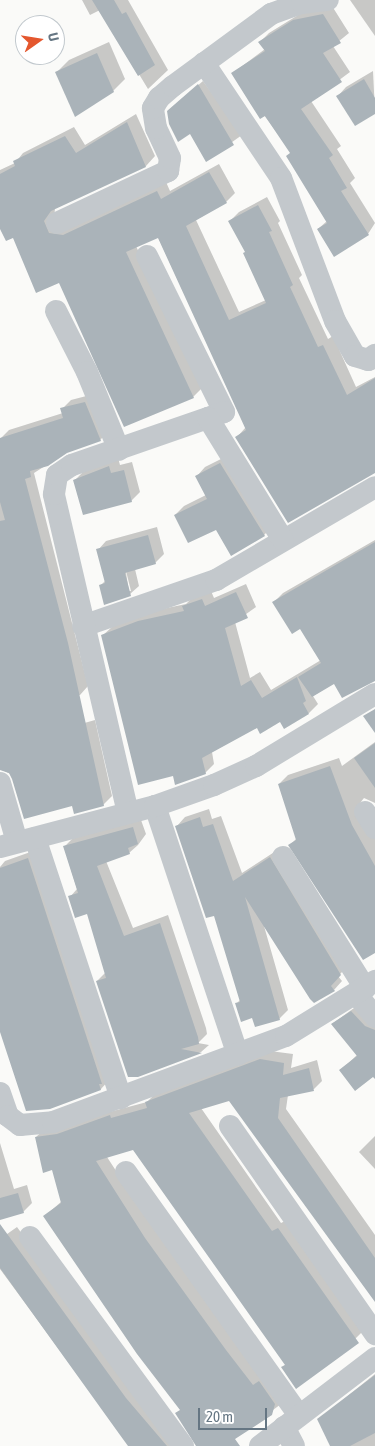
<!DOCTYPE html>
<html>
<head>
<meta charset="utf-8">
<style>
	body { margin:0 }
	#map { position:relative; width:375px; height:1446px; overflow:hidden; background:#fafaf8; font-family:"Asap Condensed",sans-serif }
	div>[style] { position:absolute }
	.shadow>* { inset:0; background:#0003 }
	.building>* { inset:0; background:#aab3b9 }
	.minor>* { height:22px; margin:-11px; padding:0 11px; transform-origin:11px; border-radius:11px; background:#c3c8cc }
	span { translate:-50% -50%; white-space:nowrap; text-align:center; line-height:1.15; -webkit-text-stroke:5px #fff; paint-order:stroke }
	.north { position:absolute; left:15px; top:15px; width:50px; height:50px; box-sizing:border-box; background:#fff; border:1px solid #c1c8cd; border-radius:50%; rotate:77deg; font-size:14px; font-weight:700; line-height:20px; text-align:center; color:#657683 }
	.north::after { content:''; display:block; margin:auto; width:18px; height:22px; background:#e4572e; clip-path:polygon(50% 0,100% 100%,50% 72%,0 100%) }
	.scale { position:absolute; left:198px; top:1408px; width:69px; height:22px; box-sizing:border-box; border:2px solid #657683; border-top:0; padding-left:6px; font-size:15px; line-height:18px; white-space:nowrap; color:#657683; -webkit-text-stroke:4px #fff; paint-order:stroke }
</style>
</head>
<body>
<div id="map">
	<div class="shadow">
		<div style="clip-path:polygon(82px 0,128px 0,168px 70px,148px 89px,100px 10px,90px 15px)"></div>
		<div style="clip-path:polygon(350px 0,375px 0,375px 36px)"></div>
		<div style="clip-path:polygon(332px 6px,349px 33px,333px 46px,350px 72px,311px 101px,341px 146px,337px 149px,355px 178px,350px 183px,375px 223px,368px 234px,318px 229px,327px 221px,292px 153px,233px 73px,265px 49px,260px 42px,269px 33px,303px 12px)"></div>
		<div style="clip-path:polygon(109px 42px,125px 79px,113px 91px,57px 72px,69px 60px)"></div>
		<div style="clip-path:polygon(373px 71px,375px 112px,338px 96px,346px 87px)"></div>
		<div style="clip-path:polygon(203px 81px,242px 135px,207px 160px,175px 105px)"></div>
		<div style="clip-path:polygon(136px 114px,155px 156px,146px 166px,55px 208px,54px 220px,166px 182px,170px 191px,219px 164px,235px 193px,226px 202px,196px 220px,239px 312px,266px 300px,246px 251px,230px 221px,239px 212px,267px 197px,280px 221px,278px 223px,302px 275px,299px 278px,328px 339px,333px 336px,356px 387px,375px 377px,375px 471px,237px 437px,246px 427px,158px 237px,136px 246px,202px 388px,193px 397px,0 225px,0 170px,15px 163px,23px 153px,74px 127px,85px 145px)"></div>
		<div style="clip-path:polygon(94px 394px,109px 431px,100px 440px,67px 452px,34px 473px,88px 686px,80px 695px,0 716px,0 439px,9px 430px,63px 413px,62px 409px,71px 400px)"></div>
		<div style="clip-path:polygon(229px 455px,273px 526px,264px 535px,217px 529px,175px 515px,184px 506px,206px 495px,197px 476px,205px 467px)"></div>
		<div style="clip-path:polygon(118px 458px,120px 465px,132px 462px,140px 492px,131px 501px,75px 480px,84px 471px)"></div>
		<div style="clip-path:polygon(evenodd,157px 527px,164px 554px,155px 563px,135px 569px,139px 586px,130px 594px,100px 586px,106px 580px,98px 550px,106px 541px,157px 527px,125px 567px,131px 591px,129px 591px,125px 567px)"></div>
		<div style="clip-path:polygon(375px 540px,375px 676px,334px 683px,313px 696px,318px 704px,309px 713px,257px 727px,212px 752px,214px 764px,205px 773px,174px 775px,102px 636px,112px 627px,148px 612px,186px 604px,193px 597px,211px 591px,214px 598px,246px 584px,256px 607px,235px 622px,250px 678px,260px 672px,271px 690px,321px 660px,301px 627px,274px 602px,283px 593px)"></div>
		<div style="clip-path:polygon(95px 720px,112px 796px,103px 805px,73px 804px,0 769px,0 747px)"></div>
		<div style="clip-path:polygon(375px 742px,375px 803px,364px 798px,360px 803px,375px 828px,375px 951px,290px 845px,297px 838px,279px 784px,288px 775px,339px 758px,342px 766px)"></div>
		<div style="clip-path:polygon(209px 809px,212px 819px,221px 816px,242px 873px,279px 849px,349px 965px,338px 976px,342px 981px,334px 990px,264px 926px,288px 1010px,279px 1019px,253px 1017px,236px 1004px,241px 999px,215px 914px,177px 826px,185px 817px)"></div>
		<div style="clip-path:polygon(141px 820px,146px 834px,138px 845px,129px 853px,106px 861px,133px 928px,168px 915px,206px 1028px,207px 1034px,198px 1043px,209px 1045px,201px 1052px,138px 1075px,97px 981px,106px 972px,88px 912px,70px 897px,77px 889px,64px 847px,73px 838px)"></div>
		<div style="clip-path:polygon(36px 850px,109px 1080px,101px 1089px,50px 1108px,0 1026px,0 867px,5px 861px)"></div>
		<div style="clip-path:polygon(361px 1003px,375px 1017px,375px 1074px,341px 1070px,357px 1055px,332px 1024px)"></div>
		<div style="clip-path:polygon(270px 1051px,293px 1054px,291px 1068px,317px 1060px,322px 1081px,314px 1089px,288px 1095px,286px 1109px,375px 1235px,375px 1301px,230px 1100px,201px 1108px,281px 1223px,287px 1220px,364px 1330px,355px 1339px,283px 1367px,286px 1364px,133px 1149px,107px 1157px,154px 1229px,281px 1404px,225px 1446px,197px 1446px,181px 1409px,45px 1216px,62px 1201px,53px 1169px,36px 1137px,45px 1129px,147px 1102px,155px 1094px)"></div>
		<div style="clip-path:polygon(375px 1136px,375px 1169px,359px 1152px)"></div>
		<div style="clip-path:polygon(0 1143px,14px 1189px,27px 1185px,32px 1203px,23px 1212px,0 1219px)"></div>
		<div style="clip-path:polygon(17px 1227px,160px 1422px,183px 1446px,130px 1446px,0 1269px,0 1239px)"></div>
		<div style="clip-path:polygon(375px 1374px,375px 1446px,331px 1446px,319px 1419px)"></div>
	</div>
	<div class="building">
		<div style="clip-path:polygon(92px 0,114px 0,122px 14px,126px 12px,155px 65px,138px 76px)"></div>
		<div style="clip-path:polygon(323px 14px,341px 43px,323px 53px,342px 82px,301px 109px,333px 155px,329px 158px,347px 188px,341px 191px,369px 235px,334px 257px,317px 229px,327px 223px,286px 156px,290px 153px,265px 116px,260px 119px,231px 73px,265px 51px,258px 42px,293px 20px)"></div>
		<div style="clip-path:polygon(97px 53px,114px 92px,75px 117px,55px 72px)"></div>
		<div style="clip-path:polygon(364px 79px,375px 98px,375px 114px,355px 126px,336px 96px)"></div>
		<div style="clip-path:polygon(198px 84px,234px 145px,206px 162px,190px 134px,178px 142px,169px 124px,167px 111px)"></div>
		<div style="clip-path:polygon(127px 122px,146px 167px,51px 211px,44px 221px,49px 233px,63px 235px,157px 191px,161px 199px,209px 172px,227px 203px,186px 226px,229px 320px,266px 303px,243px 253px,245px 252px,228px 221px,258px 205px,272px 231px,269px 232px,293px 285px,290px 287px,318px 347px,323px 345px,347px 395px,375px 378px,375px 473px,288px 523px,235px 437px,246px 430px,158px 238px,126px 252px,194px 398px,124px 427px,59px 283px,36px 293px,13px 238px,6px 241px,0 229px,0 174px,15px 166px,13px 161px,65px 136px,76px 153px)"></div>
		<div style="clip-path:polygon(85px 402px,101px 441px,67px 453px,48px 466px,30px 471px,31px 477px,25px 479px,68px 643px,104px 806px,74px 814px,72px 806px,24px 819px,12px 779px,9px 773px,0 770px,0 521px,5px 520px,0 502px,0 438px,63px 418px,60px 408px)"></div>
		<div style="clip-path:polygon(220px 463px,265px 536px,231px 556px,216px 530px,188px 543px,174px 515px,207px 499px,195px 476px)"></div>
		<div style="clip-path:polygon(109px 466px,111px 473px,124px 470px,132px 502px,83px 515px,73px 480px)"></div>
		<div style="clip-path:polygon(148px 535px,156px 564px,125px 573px,131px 596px,104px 605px,99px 585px,105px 583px,96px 549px)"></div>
		<div style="clip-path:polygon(375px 542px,375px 681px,342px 698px,334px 684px,312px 697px,298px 677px,321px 663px,300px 629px,292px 634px,272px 602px)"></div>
		<div style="clip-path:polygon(236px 592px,248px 618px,225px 628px,241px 686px,251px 680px,262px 698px,297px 677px,306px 701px,303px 703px,309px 714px,284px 729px,280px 722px,260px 734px,257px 728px,202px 758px,206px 774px,175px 785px,173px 776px,138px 785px,101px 635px,138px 621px,184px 611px,182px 606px,202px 599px,205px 606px)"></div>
		<div style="clip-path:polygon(375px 709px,375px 733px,363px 716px)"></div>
		<div style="clip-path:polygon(375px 743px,375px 788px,354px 758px)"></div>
		<div style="clip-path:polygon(330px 766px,352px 825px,375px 866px,375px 953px,363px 960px,288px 845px,296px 840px,278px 784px)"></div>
		<div style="clip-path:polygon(200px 817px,203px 827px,213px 824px,233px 881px,270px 857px,341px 975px,331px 986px,335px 991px,314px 1003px,310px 999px,245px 897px,280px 1020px,255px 1027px,252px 1018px,241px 1022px,235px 1003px,240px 1002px,214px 916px,206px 918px,175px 826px)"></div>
		<div style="clip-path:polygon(133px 827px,138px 844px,128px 848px,130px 854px,97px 866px,124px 936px,160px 923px,198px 1037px,199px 1044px,181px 1049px,202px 1053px,138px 1077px,128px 1077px,96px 981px,106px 978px,87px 914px,75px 918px,68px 896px,78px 893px,63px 846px)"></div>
		<div style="clip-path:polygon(28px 858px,102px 1084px,99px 1084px,101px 1090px,50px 1109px,26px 1111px,0 1032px,0 868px)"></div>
		<div style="clip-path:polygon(351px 1011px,365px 1026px,375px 1030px,375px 1079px,373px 1077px,355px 1091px,339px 1070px,357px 1056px,331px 1024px)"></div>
		<div style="clip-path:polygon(260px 1059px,284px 1063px,283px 1075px,309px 1068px,314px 1091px,280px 1098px,278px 1118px,375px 1258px,375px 1302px,229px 1101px,189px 1113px,272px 1231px,278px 1228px,359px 1343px,296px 1389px,281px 1367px,285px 1365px,133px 1150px,96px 1161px,145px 1238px,226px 1350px,253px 1385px,259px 1381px,275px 1404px,272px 1415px,235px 1439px,240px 1446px,196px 1446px,175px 1413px,180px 1410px,137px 1354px,43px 1216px,61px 1203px,52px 1170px,43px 1173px,35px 1137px,57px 1134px,110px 1115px,111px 1118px,147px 1108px,145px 1102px)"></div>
		<div style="clip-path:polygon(18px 1193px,24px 1213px,0 1220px,0 1198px)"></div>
		<div style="clip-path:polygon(0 1224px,126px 1398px,167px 1446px,128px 1446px,120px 1435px,0 1268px)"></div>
		<div style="clip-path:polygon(375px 1375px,375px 1433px,350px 1446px,330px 1446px,317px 1419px)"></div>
	</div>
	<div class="minor">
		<div style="left:204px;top:63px;width:138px;rotate:56.2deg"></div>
		<div style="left:281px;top:178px;width:153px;rotate:69.3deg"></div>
		<div style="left:335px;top:321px;width:40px;rotate:60.3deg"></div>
		<div style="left:355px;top:356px;width:14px;rotate:17deg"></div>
		<div style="left:368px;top:360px;width:9px;rotate:-36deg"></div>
		<div style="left:57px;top:223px;width:123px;rotate:-25.1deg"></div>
		<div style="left:168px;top:171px;width:13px;rotate:-81deg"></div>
		<div style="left:170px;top:158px;width:33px;rotate:-115deg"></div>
		<div style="left:156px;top:128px;width:20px;rotate:-99deg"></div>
		<div style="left:153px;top:108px;width:12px;rotate:-59deg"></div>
		<div style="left:159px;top:98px;width:18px;rotate:-41deg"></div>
		<div style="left:173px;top:86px;width:122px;rotate:-36.3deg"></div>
		<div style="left:271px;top:14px;width:33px;rotate:-20deg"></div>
		<div style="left:302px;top:3px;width:26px;rotate:-7deg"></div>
		<div style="left:147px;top:256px;width:174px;rotate:63.7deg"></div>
		<div style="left:224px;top:412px;width:17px;rotate:159deg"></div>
		<div style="left:56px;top:311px;width:68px;rotate:63.1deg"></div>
		<div style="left:87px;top:372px;width:84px;rotate:67.7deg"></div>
		<div style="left:83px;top:626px;width:141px;rotate:-19.1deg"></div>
		<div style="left:216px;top:580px;width:184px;rotate:-30.3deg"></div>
		<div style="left:0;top:783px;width:61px;rotate:73.9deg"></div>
		<div style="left:155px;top:806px;width:262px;rotate:71.6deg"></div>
		<div style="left:365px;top:812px;width:19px;rotate:58deg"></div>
		<div style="left:128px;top:813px;width:327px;rotate:-103.1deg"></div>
		<div style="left:54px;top:494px;width:19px;rotate:-81deg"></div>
		<div style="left:57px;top:475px;width:18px;rotate:-34deg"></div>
		<div style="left:72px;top:465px;width:144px;rotate:-19.1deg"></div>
		<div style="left:208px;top:418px;width:143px;rotate:58.4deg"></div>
		<div style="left:35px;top:838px;width:274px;rotate:71.7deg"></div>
		<div style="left:0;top:847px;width:160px;rotate:-14.8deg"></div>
		<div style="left:155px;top:806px;width:63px;rotate:-19.6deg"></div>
		<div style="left:214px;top:785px;width:46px;rotate:-24.3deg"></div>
		<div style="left:256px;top:766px;width:139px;rotate:-31.2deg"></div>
		<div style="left:283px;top:857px;width:155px;rotate:58deg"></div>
		<div style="left:356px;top:994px;width:30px;rotate:50deg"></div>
		<div style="left:0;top:1093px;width:24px;rotate:71deg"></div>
		<div style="left:8px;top:1116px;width:15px;rotate:37deg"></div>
		<div style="left:20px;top:1125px;width:33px;rotate:-5deg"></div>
		<div style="left:53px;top:1122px;width:248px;rotate:-20.3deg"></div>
		<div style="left:286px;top:1036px;width:105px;rotate:-31.7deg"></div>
		<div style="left:230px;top:1126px;width:254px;rotate:55.1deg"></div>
		<div style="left:126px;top:1172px;width:298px;rotate:54.6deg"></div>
		<div style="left:30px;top:1237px;width:259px;rotate:53.8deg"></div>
		<div style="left:284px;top:1427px;width:21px;rotate:62deg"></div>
		<div style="left:260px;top:1446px;width:145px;rotate:-37.4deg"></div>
	</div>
	<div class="north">U</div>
	<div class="scale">20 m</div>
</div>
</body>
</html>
